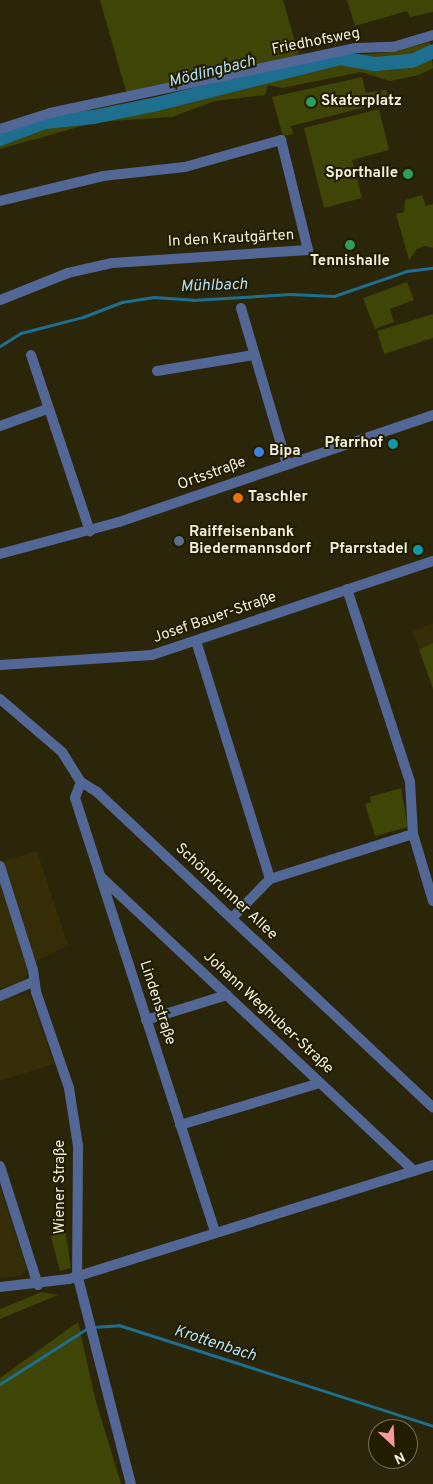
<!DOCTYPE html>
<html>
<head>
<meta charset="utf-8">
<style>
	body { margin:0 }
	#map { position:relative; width:433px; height:1484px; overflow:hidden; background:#2b2609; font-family:Overpass,sans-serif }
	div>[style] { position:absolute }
	.built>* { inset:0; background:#342d07 }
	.green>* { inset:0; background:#3f4407 }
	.stream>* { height:2.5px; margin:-1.25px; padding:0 1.25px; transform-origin:1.25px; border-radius:1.25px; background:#1e6e90 }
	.river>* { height:14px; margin:-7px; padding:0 7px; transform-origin:7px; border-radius:7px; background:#1e6e90 }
	.minor>* { height:10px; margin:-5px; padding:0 5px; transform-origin:5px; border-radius:5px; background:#536796 }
	.dots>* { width:14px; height:14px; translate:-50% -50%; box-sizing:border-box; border:2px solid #221c01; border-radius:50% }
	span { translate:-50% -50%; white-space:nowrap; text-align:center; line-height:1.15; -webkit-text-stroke:4px #221c01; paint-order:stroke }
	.street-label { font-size:15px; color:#f1efde }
	.poi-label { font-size:15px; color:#f1efde; font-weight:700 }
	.left { translate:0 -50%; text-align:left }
	.right { translate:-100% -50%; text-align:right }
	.water-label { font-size:16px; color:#b1def7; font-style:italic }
	.north { position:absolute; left:368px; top:1419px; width:50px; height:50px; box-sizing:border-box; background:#221c01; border:1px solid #757059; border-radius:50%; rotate:155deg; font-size:14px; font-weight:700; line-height:20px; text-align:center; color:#f1efde }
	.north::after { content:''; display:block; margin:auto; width:18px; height:22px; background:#f59b9c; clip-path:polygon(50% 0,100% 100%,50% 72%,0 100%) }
</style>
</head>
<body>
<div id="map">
	<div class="built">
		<div style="clip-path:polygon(433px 623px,433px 643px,419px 649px,412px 632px)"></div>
		<div style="clip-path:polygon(37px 851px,68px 945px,36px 961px,21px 983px,0 989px,0 862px)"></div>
		<div style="clip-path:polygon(21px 994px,31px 998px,54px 1064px,0 1081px,0 1001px)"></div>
		<div style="clip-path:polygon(0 1187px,27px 1269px,21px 1276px,0 1278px)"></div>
	</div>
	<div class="green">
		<div style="clip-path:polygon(100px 0,283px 0,299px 55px,127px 95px)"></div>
		<div style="clip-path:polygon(347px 0,433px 0,433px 12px,410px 17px,407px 11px,355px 26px)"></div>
		<div style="clip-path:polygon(430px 42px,433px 68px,419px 75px,390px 81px,361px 72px,282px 88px,268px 85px,265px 95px,215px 101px,172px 117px,96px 122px,0 149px,0 134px,44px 119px,187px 91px,338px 56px,382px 53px)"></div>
		<div style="clip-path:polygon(362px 77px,366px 93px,386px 90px,390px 101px,291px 126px,293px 134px,283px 136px,272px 97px)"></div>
		<div style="clip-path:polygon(379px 109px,389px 150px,352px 160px,362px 198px,324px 208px,304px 128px)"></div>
		<div style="clip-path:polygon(422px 195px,426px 206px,433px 204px,433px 248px,425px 246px,417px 249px,409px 260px,396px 214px,404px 212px,405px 200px)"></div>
		<div style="clip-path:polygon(407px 282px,414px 300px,390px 309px,394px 322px,375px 329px,363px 298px)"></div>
		<div style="clip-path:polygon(433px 314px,433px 338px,384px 354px,377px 331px)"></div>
		<div style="clip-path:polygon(433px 643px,433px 689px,419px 649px)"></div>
		<div style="clip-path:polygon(401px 788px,408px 827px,375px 836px,365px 804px,371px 802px,370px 797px)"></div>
		<div style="clip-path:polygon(59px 1189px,71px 1268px,60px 1271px,51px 1237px)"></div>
		<div style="clip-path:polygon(42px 1292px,58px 1295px,0 1319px,0 1309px)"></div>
		<div style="clip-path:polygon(78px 1322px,95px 1398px,121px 1484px,0 1484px,0 1378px)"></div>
	</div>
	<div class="stream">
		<div style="left:0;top:346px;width:25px;rotate:-32deg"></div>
		<div style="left:21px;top:333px;width:64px;rotate:-14.5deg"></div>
		<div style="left:83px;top:317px;width:42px;rotate:-21deg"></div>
		<div style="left:122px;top:302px;width:32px;rotate:-9deg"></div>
		<div style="left:154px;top:297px;width:39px;rotate:4deg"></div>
		<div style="left:193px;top:300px;width:97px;rotate:-3.5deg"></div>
		<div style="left:290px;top:294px;width:44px;rotate:2.6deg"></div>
		<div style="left:334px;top:296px;width:77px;rotate:-18.9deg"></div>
		<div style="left:407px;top:271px;width:26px;rotate:-7deg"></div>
		<div style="left:93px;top:1327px;width:26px;rotate:-4deg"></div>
		<div style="left:119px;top:1325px;width:330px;rotate:17.8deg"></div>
		<div style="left:0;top:1384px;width:104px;rotate:-32.5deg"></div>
	</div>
	<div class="river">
		<div style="left:0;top:139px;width:48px;rotate:-20.7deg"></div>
		<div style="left:45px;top:122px;width:49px;rotate:-5.8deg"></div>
		<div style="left:94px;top:117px;width:64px;rotate:-11.7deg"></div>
		<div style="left:157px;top:104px;width:189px;rotate:-14.1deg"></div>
		<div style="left:340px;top:58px;width:36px;rotate:10deg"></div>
		<div style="left:375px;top:64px;width:37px;rotate:-5deg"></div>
		<div style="left:412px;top:61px;width:23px;rotate:-25deg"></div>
	</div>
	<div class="minor">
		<div style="left:0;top:129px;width:52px;rotate:-17.7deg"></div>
		<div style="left:50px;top:113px;width:314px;rotate:-12deg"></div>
		<div style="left:357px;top:48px;width:36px;rotate:-2deg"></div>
		<div style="left:393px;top:47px;width:42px;rotate:-16.7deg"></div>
		<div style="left:0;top:201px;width:106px;rotate:-13.6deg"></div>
		<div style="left:103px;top:176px;width:82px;rotate:-6.3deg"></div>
		<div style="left:185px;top:167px;width:100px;rotate:-15.7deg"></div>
		<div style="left:281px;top:140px;width:113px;rotate:76.2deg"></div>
		<div style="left:308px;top:250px;width:196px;rotate:176.2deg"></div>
		<div style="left:112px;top:263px;width:45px;rotate:167.2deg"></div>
		<div style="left:68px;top:273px;width:73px;rotate:158.3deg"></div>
		<div style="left:241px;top:308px;width:163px;rotate:73.6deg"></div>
		<div style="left:31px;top:355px;width:186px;rotate:71.5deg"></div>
		<div style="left:157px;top:371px;width:98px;rotate:-9.4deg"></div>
		<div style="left:0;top:426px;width:50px;rotate:-19.9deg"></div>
		<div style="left:0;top:554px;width:123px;rotate:-15.1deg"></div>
		<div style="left:119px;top:522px;width:332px;rotate:-18.8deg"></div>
		<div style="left:347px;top:589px;width:203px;rotate:71.9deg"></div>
		<div style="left:410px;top:782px;width:52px;rotate:86.7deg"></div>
		<div style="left:413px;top:834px;width:70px;rotate:73.4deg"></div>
		<div style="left:196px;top:641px;width:249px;rotate:72.7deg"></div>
		<div style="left:0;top:665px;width:152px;rotate:-3.8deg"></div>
		<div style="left:152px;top:655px;width:296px;rotate:-18.5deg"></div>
		<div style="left:0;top:699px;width:82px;rotate:40.5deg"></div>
		<div style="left:62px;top:752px;width:36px;rotate:58deg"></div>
		<div style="left:81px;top:782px;width:19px;rotate:32deg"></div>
		<div style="left:97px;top:792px;width:461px;rotate:43.2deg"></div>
		<div style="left:81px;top:782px;width:17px;rotate:111deg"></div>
		<div style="left:75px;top:798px;width:456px;rotate:72.1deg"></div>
		<div style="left:0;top:866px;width:109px;rotate:72.4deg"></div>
		<div style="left:33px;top:970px;width:22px;rotate:82deg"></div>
		<div style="left:36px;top:992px;width:102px;rotate:71deg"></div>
		<div style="left:69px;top:1088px;width:59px;rotate:81.2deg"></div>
		<div style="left:78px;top:1146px;width:128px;rotate:90.4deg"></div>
		<div style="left:77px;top:1274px;width:217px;rotate:75.6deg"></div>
		<div style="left:102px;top:878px;width:428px;rotate:43.2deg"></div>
		<div style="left:232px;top:918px;width:54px;rotate:-45.7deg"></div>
		<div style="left:270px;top:879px;width:150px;rotate:-17.5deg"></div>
		<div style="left:0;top:996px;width:36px;rotate:-23deg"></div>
		<div style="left:146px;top:1020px;width:85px;rotate:-17.2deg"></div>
		<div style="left:180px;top:1125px;width:146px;rotate:-16.7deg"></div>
		<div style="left:0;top:1166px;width:125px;rotate:72.3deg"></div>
		<div style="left:0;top:1287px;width:69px;rotate:-6.6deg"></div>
		<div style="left:69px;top:1279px;width:381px;rotate:-17.4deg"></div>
	</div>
	<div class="dots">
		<div style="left:311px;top:102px;background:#2e9e5b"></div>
		<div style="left:408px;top:174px;background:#2e9e5b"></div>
		<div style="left:350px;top:245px;background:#2e9e5b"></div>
		<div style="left:393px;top:444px;background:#0f9aa8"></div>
		<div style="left:259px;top:452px;background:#3f7fe0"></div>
		<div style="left:238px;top:498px;background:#e8710a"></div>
		<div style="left:179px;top:541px;background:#5c6f8a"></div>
		<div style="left:418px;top:550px;background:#0f9aa8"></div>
	</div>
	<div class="street-label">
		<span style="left:316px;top:42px;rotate:-11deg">Friedhofsweg</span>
		<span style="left:231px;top:239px;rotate:-3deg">In den Krautgärten</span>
		<span style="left:212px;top:474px;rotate:-20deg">Ortsstraße</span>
		<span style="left:215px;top:618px;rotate:-19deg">Josef Bauer-Straße</span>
		<span style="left:226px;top:892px;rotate:43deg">Schönbrunner Allee</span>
		<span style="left:157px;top:1003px;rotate:72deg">Lindenstraße</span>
		<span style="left:268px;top:1013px;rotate:43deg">Johann Weghuber-Straße</span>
		<span style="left:61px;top:1187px;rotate:-90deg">Wiener Straße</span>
	</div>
	<div class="poi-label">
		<span class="left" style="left:321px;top:102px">Skaterplatz</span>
		<span class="right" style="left:398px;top:174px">Sporthalle</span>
		<span style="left:350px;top:262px">Tennishalle</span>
		<span class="right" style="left:383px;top:444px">Pfarrhof</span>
		<span class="left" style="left:269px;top:452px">Bipa</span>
		<span class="left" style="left:248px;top:498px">Taschler</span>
		<span class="left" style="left:189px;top:541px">Raiffeisenbank<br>Biedermannsdorf</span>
		<span class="right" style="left:408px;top:550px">Pfarrstadel</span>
	</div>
	<div class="water-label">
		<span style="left:212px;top:72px;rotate:-14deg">Mödlingbach</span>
		<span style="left:214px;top:286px;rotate:-2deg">Mühlbach</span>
		<span style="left:215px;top:1344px;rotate:18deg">Krottenbach</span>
	</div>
	<div class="north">N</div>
</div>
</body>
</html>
